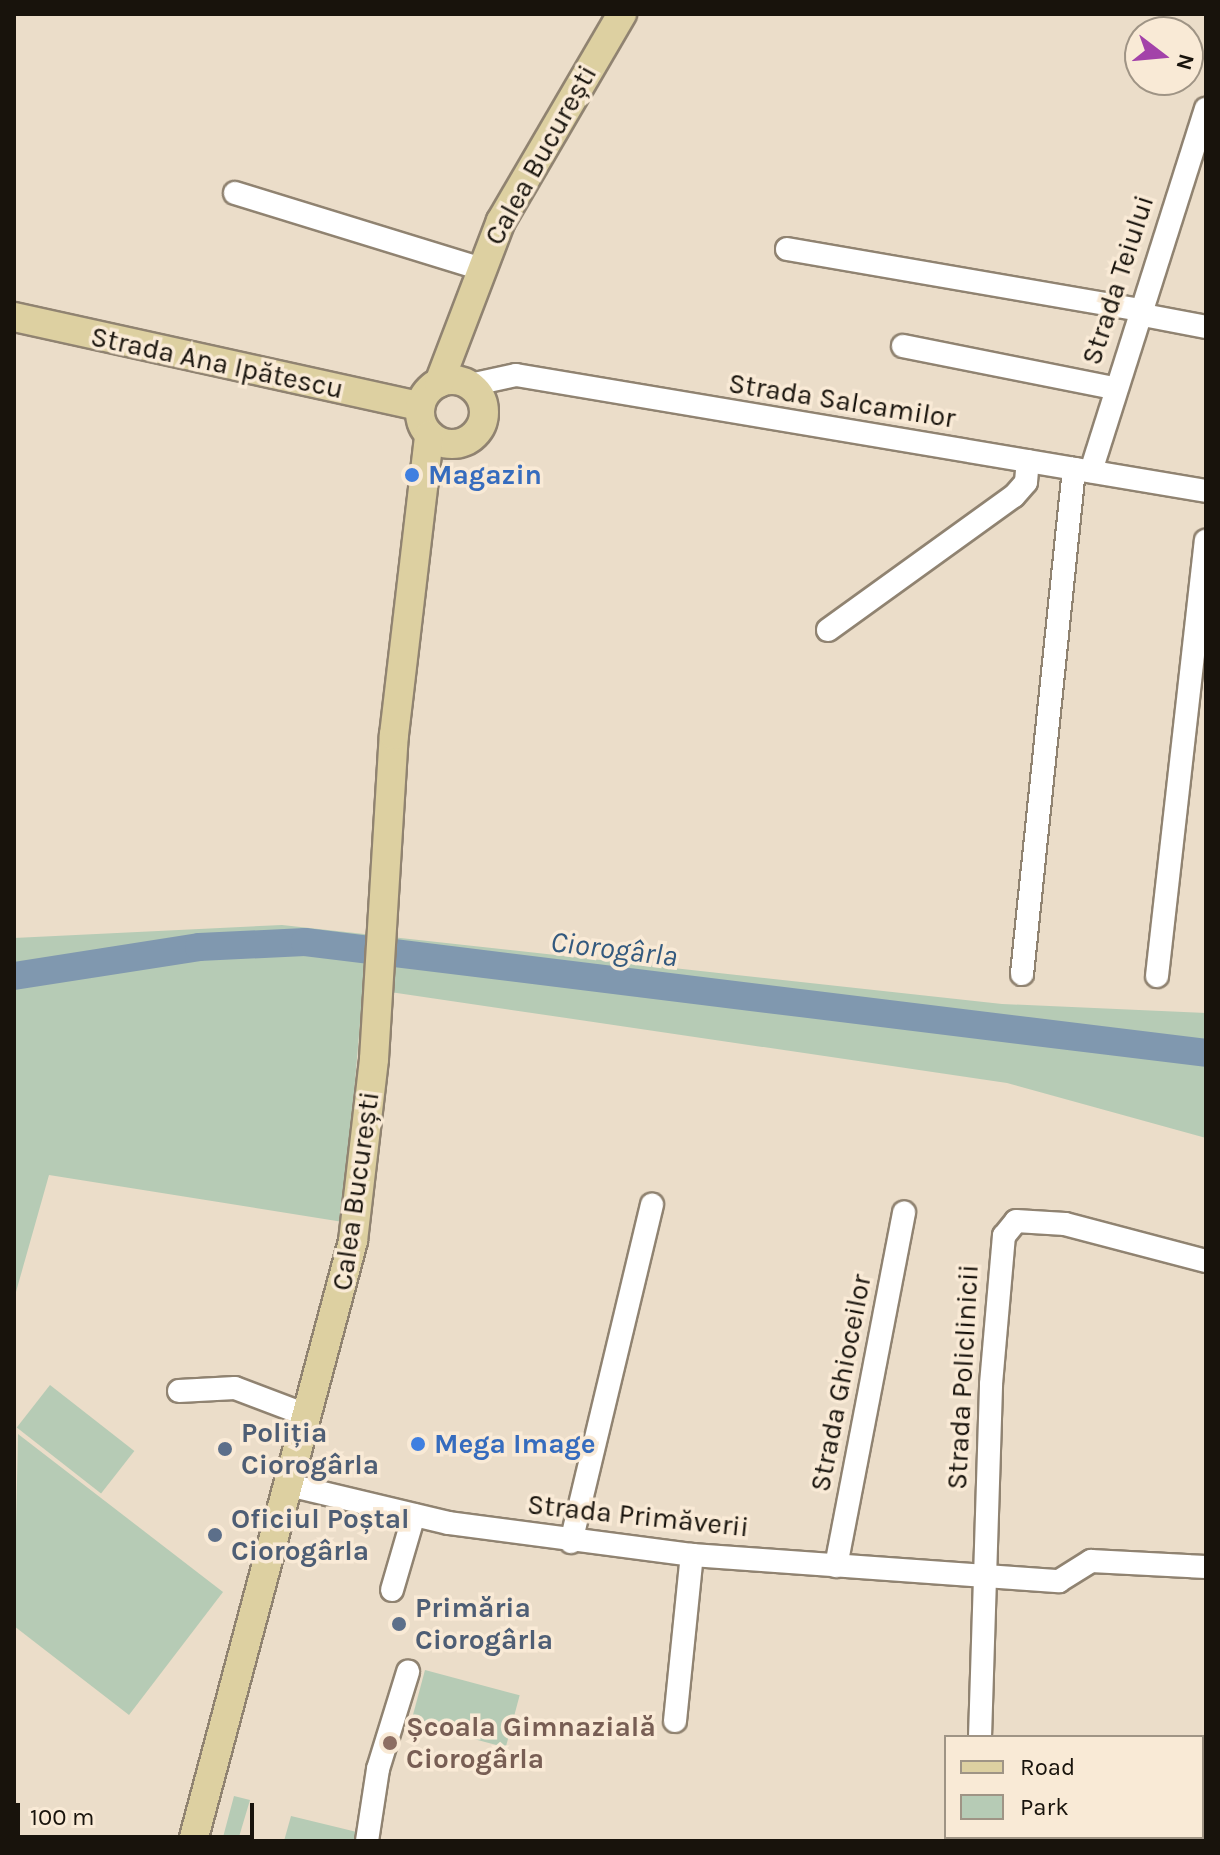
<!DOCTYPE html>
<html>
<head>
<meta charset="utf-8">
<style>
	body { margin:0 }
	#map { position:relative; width:1220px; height:1855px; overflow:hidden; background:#ebddc9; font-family:Karla,sans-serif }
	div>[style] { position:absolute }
	.green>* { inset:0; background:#b6cbb5; transform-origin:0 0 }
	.river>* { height:28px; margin:-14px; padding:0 14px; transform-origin:14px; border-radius:14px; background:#8098af }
	.roads { filter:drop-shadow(2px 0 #908371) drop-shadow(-2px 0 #908371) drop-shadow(0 2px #908371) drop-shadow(0 -2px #908371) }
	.minor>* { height:22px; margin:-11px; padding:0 11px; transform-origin:11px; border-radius:11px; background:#fff }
	.major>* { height:28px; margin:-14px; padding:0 14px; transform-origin:14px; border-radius:14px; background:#ddd0a1 }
	.major>.ring { margin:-14px; padding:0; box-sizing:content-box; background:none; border:28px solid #ddd0a1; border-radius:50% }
	.dots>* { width:22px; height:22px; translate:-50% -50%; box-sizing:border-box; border:4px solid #f9ead6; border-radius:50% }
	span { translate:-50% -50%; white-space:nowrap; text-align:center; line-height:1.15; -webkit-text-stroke:7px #f9ead6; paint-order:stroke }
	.street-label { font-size:28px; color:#18130c }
	.shop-label { font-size:28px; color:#366cbe; font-weight:700 }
	.left { translate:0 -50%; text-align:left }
	.service-label { font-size:28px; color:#4e5e75; font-weight:700 }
	.education-label { font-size:28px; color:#785e54; font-weight:700 }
	.water-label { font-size:30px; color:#33597e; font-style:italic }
	.frame { position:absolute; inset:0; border:16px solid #18130c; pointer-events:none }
	.legend { position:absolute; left:944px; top:1735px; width:260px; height:104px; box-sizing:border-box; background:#f9ead6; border:2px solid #9f9485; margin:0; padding:10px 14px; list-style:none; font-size:24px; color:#18130c }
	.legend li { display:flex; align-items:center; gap:16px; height:40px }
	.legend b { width:40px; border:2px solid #9f9485 }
	.north { position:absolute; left:1124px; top:16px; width:80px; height:80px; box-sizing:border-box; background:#f9ead6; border:2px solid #9f9485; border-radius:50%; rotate:106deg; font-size:22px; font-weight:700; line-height:32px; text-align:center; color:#18130c }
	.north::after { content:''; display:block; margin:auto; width:28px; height:36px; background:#a342a9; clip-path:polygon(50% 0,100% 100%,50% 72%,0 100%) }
	.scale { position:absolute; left:16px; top:1803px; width:238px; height:36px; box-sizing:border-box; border:4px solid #18130c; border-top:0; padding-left:10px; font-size:24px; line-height:28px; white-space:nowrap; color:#18130c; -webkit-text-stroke:6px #f9ead6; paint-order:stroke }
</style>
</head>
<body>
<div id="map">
	<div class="green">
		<div style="clip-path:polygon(282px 925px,1002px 1004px,1206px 1013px,1206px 1138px,1007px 1083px,363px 988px,343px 1222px,49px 1175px,14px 1299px,14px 938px)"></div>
		<div style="left:50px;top:1385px;width:107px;height:54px;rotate:38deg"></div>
		<div style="clip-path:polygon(18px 1434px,223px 1592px,129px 1715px,14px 1626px)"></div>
		<div style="left:425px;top:1670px;width:98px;height:54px;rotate:15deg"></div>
		<div style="clip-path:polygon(234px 1796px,250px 1800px,239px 1837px,252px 1841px,222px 1841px)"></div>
		<div style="clip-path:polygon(291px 1816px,361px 1833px,361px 1841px,284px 1841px)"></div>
	</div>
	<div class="river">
		<div style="left:14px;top:976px;width:187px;rotate:-8.9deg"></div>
		<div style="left:199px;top:947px;width:106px;rotate:-2.7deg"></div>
		<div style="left:305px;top:942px;width:908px;rotate:7.02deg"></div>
	</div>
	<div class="roads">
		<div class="minor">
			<div style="left:235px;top:193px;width:255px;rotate:17.1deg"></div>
			<div style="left:787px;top:249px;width:357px;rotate:9.8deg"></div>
			<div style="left:1138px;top:314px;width:69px;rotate:10.8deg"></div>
			<div style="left:903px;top:346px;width:215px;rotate:11.3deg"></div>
			<div style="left:470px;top:385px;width:47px;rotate:-12.3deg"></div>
			<div style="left:516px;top:375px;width:700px;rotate:9.54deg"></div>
			<div style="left:1091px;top:471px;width:380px;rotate:-72.4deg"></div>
			<div style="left:828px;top:630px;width:229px;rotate:-35.8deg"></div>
			<div style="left:1014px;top:496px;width:18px;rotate:-49deg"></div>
			<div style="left:1026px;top:482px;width:21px;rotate:-85deg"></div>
			<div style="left:1022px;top:974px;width:508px;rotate:-84.12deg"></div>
			<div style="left:1157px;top:976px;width:438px;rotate:-83.6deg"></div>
			<div style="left:179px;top:1391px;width:56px;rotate:-3.1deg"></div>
			<div style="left:235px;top:1388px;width:79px;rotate:20.7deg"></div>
			<div style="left:289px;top:1485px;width:164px;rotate:13.4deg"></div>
			<div style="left:449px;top:1523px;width:245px;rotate:7.5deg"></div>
			<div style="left:692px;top:1555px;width:368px;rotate:4.1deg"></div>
			<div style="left:1059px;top:1581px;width:38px;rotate:-32deg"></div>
			<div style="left:1091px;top:1561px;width:115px;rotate:3deg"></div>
			<div style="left:571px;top:1542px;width:347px;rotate:-76.5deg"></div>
			<div style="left:836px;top:1566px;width:360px;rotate:-79.1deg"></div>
			<div style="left:392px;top:1590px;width:78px;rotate:-73.7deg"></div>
			<div style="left:675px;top:1721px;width:167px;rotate:-84.2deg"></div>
			<div style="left:980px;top:1737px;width:353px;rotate:-88.2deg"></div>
			<div style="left:991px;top:1384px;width:149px;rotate:-85deg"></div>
			<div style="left:1004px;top:1236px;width:19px;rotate:-51deg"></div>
			<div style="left:1016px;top:1221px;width:49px;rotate:3.5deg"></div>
			<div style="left:1065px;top:1224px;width:146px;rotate:14.7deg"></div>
			<div style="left:1202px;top:1824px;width:4px"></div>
			<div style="left:367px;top:1841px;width:73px;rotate:-81.3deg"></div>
			<div style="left:378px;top:1769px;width:102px;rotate:-72.8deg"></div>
			<div style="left:978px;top:1841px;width:4px;rotate:-90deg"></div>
		</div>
		<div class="major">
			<div style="left:14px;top:317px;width:416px;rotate:12.4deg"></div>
			<div class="ring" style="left:420px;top:380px;width:36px;height:36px"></div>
			<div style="left:439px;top:383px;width:173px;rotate:-69.1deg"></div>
			<div style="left:501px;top:221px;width:240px;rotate:-59.7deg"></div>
			<div style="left:193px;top:1841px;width:621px;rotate:-75.07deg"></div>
			<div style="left:353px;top:1241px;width:183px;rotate:-83.4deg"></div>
			<div style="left:374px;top:1059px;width:325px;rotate:-86.5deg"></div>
			<div style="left:394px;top:735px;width:302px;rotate:-83.3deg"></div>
		</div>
	</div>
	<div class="dots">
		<div style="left:412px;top:475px;background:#3f7fe0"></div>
		<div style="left:418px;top:1444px;background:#3f7fe0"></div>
		<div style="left:225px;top:1449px;background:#5c6f8a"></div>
		<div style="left:215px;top:1535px;background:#5c6f8a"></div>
		<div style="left:399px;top:1624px;background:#5c6f8a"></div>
		<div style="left:390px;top:1743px;background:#8d6e63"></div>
	</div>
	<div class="street-label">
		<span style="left:541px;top:155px;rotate:-61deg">Calea București</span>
		<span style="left:1118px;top:280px;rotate:-72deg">Strada Teiului</span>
		<span style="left:217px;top:363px;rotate:12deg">Strada Ana Ipătescu</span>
		<span style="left:842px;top:401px;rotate:9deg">Strada Salcamilor</span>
		<span style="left:356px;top:1191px;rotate:-82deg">Calea București</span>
		<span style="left:963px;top:1377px;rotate:-87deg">Strada Policlinicii</span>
		<span style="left:841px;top:1383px;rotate:-79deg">Strada Ghioceilor</span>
		<span style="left:638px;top:1516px;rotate:6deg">Strada Primăverii</span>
	</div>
	<div class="shop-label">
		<span class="left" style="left:428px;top:475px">Magazin</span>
		<span class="left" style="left:434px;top:1444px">Mega Image</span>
	</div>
	<div class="service-label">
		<span class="left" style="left:241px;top:1449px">Poliția<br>Ciorogârla</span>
		<span class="left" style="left:231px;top:1535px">Oficiul Poștal<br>Ciorogârla</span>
		<span class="left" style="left:415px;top:1624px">Primăria<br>Ciorogârla</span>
	</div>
	<div class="education-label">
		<span class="left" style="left:406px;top:1743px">Școala Gimnazială<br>Ciorogârla</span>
	</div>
	<div class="water-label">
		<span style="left:614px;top:949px;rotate:7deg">Ciorogârla</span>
	</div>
	<div class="frame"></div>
	<ul class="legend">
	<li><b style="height:10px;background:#ddd0a1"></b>Road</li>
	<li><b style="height:22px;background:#b6cbb5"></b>Park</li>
	</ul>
	<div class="north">N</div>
	<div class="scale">100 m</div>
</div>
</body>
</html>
